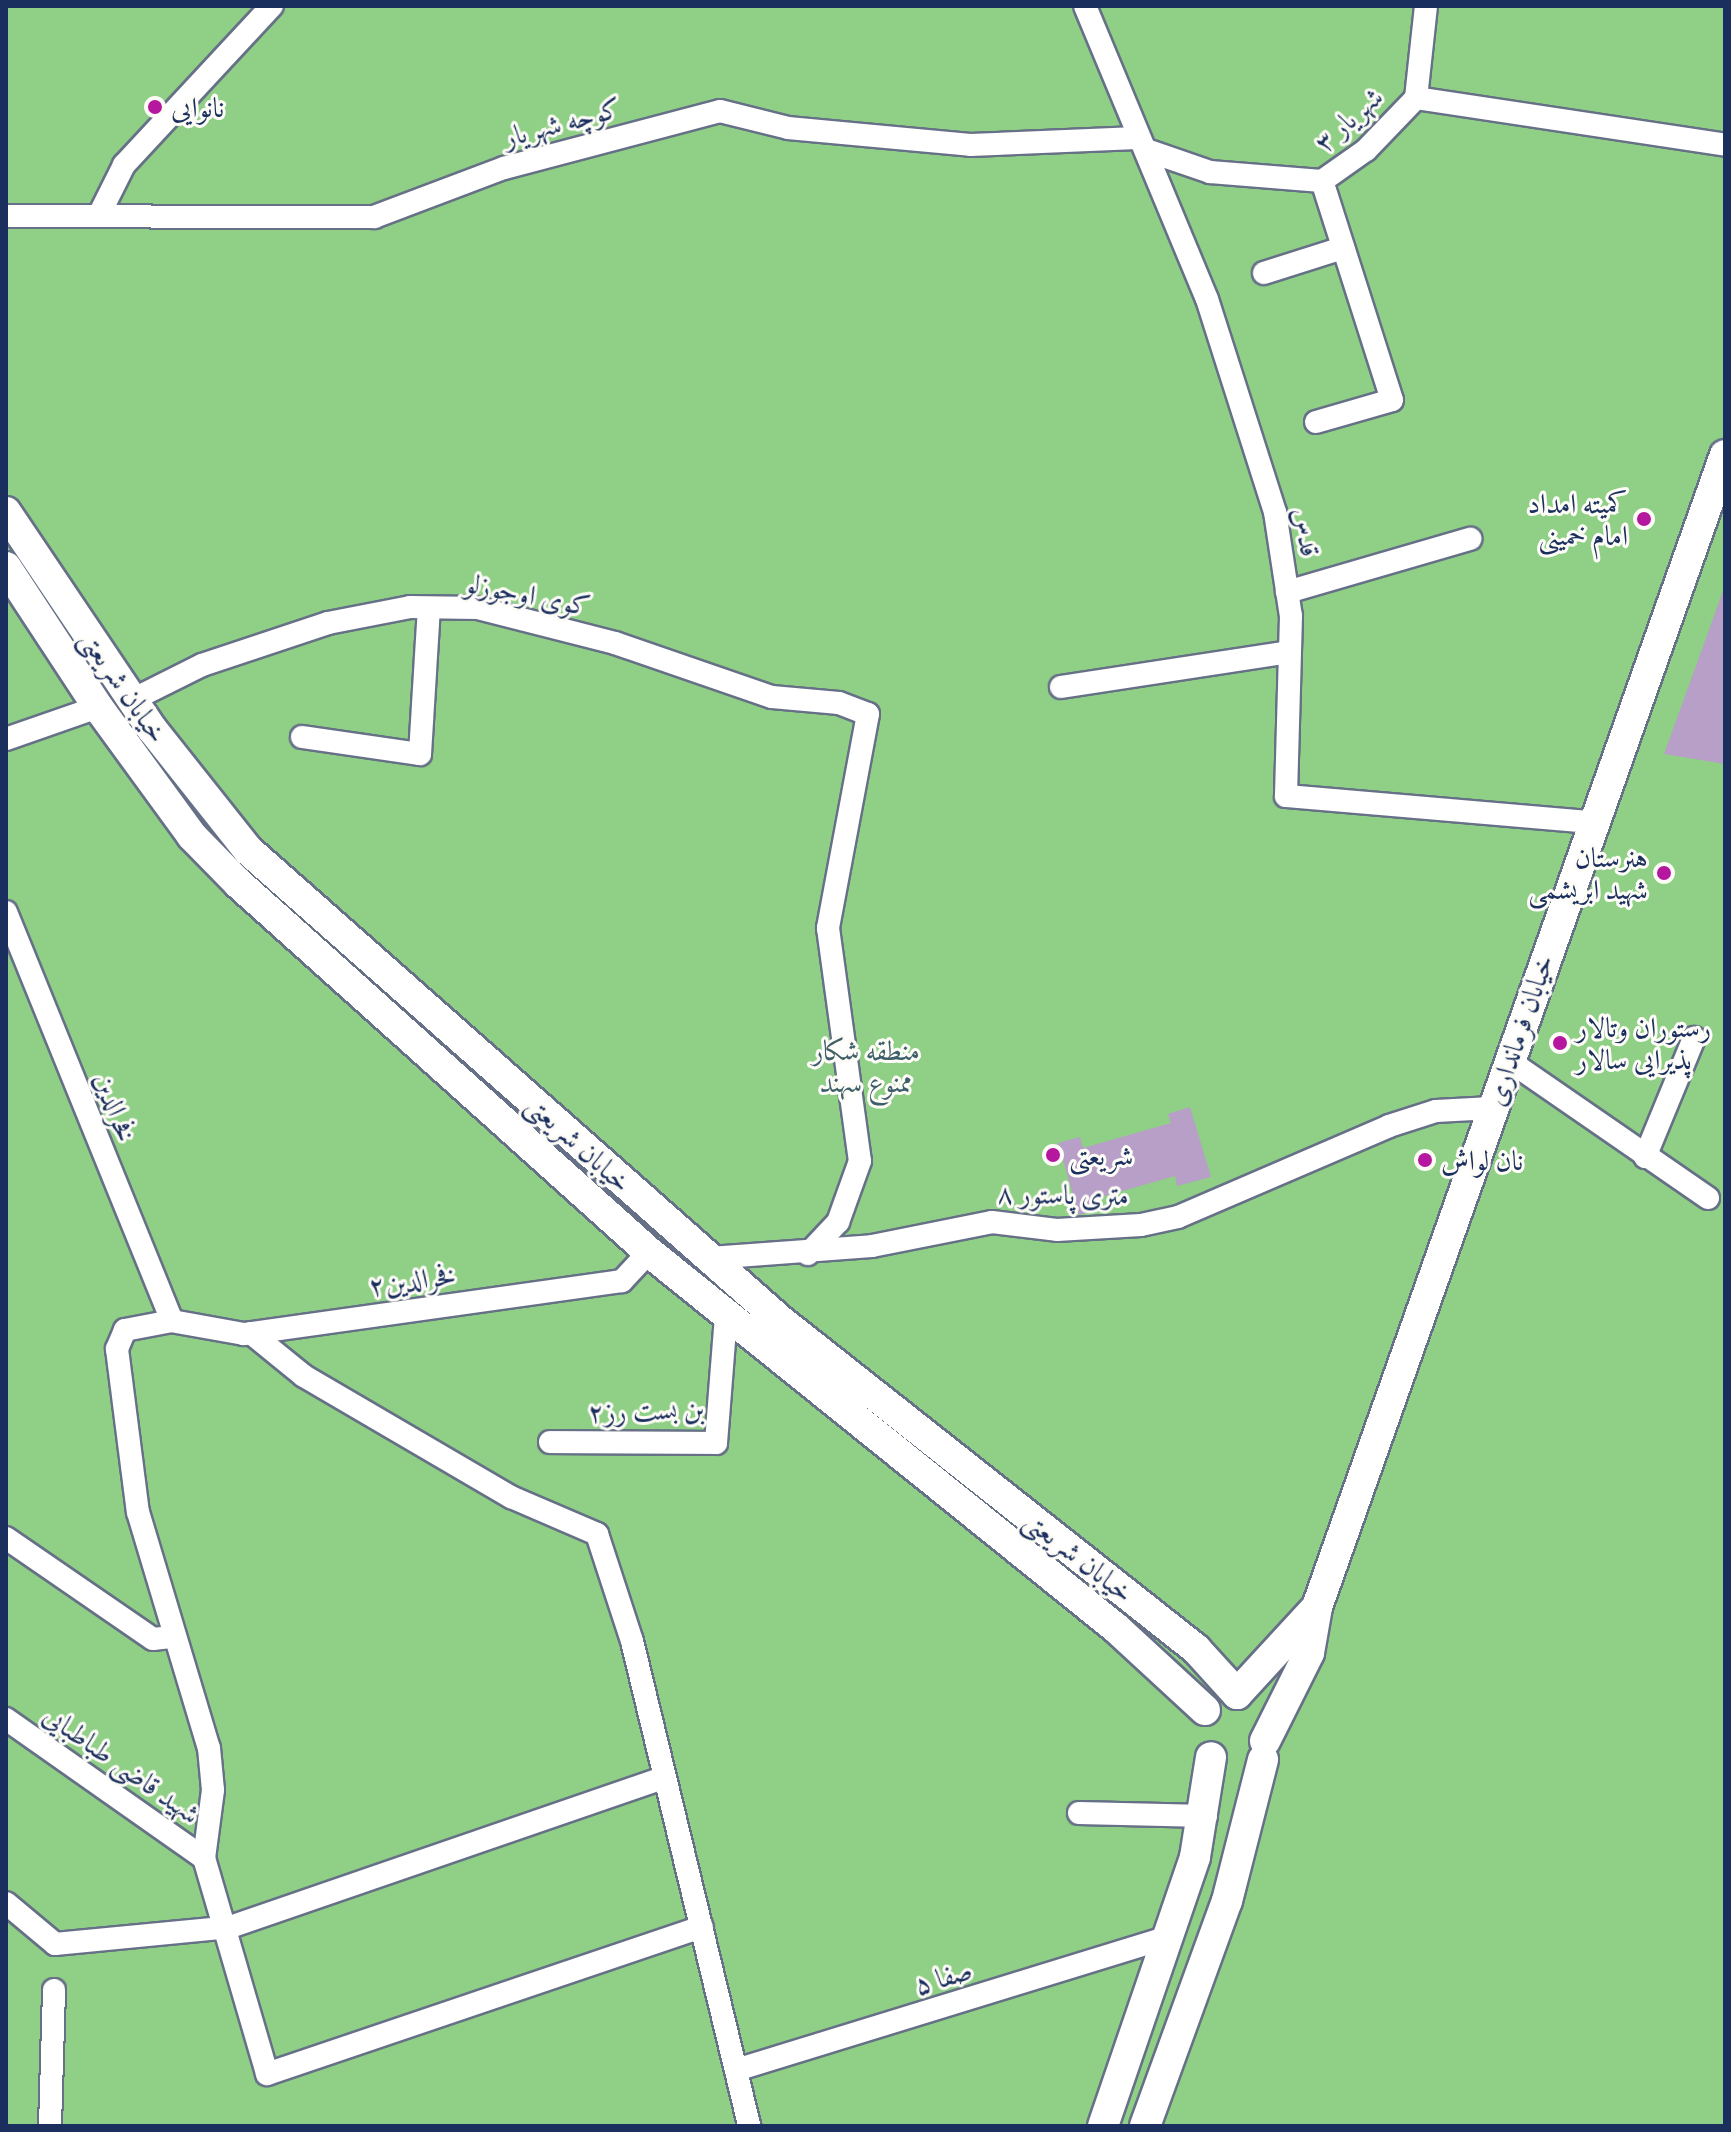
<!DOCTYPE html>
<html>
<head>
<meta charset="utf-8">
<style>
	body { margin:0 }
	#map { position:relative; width:1731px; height:2132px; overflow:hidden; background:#f0ead0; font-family:"Gentium Book Plus",Amiri,serif }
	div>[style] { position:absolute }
	.green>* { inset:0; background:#8fcf86; transform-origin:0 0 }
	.building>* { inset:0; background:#b79fc8 }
	.roads { filter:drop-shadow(2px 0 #667086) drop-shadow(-2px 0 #667086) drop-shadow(0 2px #667086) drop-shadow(0 -2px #667086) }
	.minor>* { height:22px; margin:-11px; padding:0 11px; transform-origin:11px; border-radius:11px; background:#fff }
	.secondary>* { height:30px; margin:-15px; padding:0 15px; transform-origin:15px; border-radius:15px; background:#fff }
	.dots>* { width:22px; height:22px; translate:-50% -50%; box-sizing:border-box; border:4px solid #fdfcf7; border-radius:50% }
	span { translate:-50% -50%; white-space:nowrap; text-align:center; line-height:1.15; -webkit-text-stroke:6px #fdfcf7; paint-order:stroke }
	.poi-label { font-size:28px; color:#1b2f5e }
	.left { translate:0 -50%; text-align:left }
	.right { translate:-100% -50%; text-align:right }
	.street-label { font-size:28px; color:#1b2f5e }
	.park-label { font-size:28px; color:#3e5f6a }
	.frame { position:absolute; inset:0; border:8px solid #1b2f5e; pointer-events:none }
</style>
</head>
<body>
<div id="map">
	<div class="green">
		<div style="left:6px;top:6px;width:1719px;height:2120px"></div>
	</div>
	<div class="building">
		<div style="clip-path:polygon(1723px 591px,1725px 592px,1725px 764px,1664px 754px)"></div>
		<div style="clip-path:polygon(1190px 1107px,1211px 1177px,1177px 1186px,1175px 1176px,1098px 1198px,1097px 1210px,1079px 1215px,1058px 1143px,1080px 1137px,1083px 1148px,1171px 1123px,1168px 1114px)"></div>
	</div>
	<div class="roads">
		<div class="minor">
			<div style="left:1085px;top:6px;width:317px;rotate:67.4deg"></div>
			<div style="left:1207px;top:299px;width:224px;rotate:72.3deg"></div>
			<div style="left:1275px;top:512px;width:105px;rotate:81.3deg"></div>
			<div style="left:1291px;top:616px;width:180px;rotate:91.6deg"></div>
			<div style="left:1286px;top:796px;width:307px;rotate:4.9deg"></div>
			<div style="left:1416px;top:98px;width:313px;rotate:8.6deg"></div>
			<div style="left:1149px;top:151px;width:65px;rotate:19deg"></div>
			<div style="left:1210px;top:172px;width:112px;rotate:4.6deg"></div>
			<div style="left:1322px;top:181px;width:54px;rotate:-35.2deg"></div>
			<div style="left:1366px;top:150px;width:72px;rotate:-46.1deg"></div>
			<div style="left:1416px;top:98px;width:93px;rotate:-83.8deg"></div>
			<div style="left:99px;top:215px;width:56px;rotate:-63.4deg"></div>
			<div style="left:124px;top:165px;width:217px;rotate:-47.1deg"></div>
			<div style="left:6px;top:216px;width:368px;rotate:0.2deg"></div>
			<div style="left:374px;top:217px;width:139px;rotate:-20.7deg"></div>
			<div style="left:504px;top:168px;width:223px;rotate:-14.8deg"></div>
			<div style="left:720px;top:111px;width:70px;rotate:14deg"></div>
			<div style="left:788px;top:128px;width:183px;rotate:5.3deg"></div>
			<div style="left:970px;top:145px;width:167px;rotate:-2.4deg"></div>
			<div style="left:1264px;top:273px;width:83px;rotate:-17.6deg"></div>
			<div style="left:1316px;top:422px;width:79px;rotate:-16.1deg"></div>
			<div style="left:1392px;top:400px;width:230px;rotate:-107.7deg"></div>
			<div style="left:1287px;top:592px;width:191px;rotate:-16.2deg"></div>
			<div style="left:1061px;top:687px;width:231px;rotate:-8.7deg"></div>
			<div style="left:132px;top:700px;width:78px;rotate:-26.6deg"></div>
			<div style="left:202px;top:665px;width:133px;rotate:-18.4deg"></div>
			<div style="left:328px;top:623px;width:84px;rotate:-11deg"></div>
			<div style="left:410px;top:607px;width:68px;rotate:0.8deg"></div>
			<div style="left:478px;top:608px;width:141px;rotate:14.3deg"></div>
			<div style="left:615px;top:643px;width:166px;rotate:19deg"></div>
			<div style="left:772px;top:697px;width:67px;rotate:5.1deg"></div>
			<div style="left:839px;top:703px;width:31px;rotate:21deg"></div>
			<div style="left:868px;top:714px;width:218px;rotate:100.6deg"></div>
			<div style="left:828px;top:928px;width:235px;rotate:82.2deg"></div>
			<div style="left:860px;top:1161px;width:65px;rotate:109.8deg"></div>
			<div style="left:838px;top:1222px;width:44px;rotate:133.2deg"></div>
			<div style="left:302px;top:737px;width:119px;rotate:8.2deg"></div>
			<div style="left:420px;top:754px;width:146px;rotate:-86.5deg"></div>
			<div style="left:6px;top:739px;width:97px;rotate:-19.2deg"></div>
			<div style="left:6px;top:912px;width:441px;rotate:67.9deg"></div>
			<div style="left:1508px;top:1060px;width:243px;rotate:34.6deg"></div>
			<div style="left:1645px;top:1157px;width:129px;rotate:-67.6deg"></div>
			<div style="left:649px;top:1252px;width:40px;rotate:133deg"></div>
			<div style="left:622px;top:1281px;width:382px;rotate:172deg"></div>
			<div style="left:244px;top:1334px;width:73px;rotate:-169.8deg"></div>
			<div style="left:172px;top:1321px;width:48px;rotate:169.2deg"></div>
			<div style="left:125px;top:1330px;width:21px;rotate:113deg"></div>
			<div style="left:117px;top:1349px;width:164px;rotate:82.7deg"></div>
			<div style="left:138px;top:1512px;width:246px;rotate:73.3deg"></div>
			<div style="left:209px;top:1748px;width:42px;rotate:84.6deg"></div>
			<div style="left:213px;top:1790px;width:69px;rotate:97.5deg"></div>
			<div style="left:204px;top:1858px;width:225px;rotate:73.7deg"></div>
			<div style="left:267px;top:2074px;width:459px;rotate:-18.7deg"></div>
			<div style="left:710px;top:1258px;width:162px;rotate:-4.2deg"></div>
			<div style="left:872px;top:1246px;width:122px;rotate:-11.3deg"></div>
			<div style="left:992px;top:1222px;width:65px;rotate:7deg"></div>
			<div style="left:1057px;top:1230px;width:84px;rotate:-3.4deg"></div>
			<div style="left:1141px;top:1225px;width:38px;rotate:-12deg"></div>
			<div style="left:1178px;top:1217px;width:230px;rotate:-23.3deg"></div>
			<div style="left:1389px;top:1126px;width:49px;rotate:-17.7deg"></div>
			<div style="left:1436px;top:1111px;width:56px;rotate:-3.1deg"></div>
			<div style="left:251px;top:1333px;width:68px;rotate:39.1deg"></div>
			<div style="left:304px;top:1376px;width:240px;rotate:30.3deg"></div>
			<div style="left:511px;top:1497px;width:94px;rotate:23.3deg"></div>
			<div style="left:597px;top:1534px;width:113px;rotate:71.9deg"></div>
			<div style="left:632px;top:1641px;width:499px;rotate:76.4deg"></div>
			<div style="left:550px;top:1442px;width:166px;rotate:0.3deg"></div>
			<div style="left:716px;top:1443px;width:127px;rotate:-85.5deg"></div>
			<div style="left:6px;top:1538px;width:178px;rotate:34.5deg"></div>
			<div style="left:153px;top:1639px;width:20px;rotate:-6deg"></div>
			<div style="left:6px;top:1719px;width:242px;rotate:35.1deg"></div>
			<div style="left:1079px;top:1813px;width:127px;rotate:1.4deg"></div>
			<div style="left:6px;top:1903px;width:64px;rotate:39.9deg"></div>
			<div style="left:55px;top:1944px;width:176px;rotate:-5.5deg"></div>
			<div style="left:230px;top:1927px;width:458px;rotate:-19deg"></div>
			<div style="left:736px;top:2070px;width:450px;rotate:-17.1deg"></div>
			<div style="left:50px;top:2126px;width:136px;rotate:-88.3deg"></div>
		</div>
		<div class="secondary">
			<div style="left:6px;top:512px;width:262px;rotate:56.1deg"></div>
			<div style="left:152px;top:729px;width:154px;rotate:51.6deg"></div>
			<div style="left:248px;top:850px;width:711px;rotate:41.47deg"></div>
			<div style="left:781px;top:1321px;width:529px;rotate:38.32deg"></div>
			<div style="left:1196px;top:1649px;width:61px;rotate:47.7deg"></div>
			<div style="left:1237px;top:1694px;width:118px;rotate:-47.4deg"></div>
			<div style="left:6px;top:567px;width:168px;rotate:56.7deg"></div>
			<div style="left:98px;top:707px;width:160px;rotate:53.9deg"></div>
			<div style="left:192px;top:836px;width:66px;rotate:45.6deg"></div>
			<div style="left:238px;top:883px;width:552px;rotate:41.92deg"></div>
			<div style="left:649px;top:1252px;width:600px;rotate:38.84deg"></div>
			<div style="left:1116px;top:1628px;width:121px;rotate:42.7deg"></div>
			<div style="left:1265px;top:1741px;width:98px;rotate:-63.4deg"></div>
			<div style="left:1309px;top:1653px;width:47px;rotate:-80.1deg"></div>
			<div style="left:1317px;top:1607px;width:1222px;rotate:-70.5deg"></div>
			<div style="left:1103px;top:2126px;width:284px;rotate:-71.1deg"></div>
			<div style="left:1195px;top:1857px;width:101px;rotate:-80.9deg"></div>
			<div style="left:1145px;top:2126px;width:239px;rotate:-70deg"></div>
			<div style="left:1227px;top:1901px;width:146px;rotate:-75.7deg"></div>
		</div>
	</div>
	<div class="dots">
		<div style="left:155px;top:107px;background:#b5179e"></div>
		<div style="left:1644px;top:519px;background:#b5179e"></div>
		<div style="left:1664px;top:873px;background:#b5179e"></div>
		<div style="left:1560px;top:1043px;background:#b5179e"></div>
		<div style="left:1053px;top:1155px;background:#b5179e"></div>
		<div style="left:1425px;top:1160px;background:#b5179e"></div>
	</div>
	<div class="poi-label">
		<span class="left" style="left:171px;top:107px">نانوایی</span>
		<span class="right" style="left:1628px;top:519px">کمیته امداد<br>امام خمینی</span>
		<span class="right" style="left:1648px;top:873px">هنرستان<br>شهید ابریشمی</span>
		<span class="left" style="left:1576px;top:1043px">رستوران وتالار<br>پذیرایی سالار</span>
		<span class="left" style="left:1069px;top:1155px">شریعتی</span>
		<span class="left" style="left:1441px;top:1160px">نان لواش</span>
	</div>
	<div class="street-label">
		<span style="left:1348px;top:119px;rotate:-42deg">شهریار ۳</span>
		<span style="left:562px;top:122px;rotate:-15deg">کوچه شهریار</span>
		<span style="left:1307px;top:532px;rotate:80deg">قدس</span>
		<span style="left:528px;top:594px;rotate:11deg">کوی اوجوزلو</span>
		<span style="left:124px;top:686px;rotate:55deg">خیابان شریعتی</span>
		<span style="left:1519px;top:1030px;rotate:-71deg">خیابان فرمانداری</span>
		<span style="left:116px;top:1107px;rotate:70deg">فخرالدین</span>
		<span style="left:579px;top:1143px;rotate:42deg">خیابان شریعتی</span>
		<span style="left:1063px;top:1194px;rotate:1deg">۸ متری پاستور</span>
		<span style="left:412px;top:1280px;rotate:-8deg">فخرالدین۲</span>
		<span style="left:646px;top:1410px;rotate:-2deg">بن بست رز۲</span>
		<span style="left:1079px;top:1556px;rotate:38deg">خیابان شریعتی</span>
		<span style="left:122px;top:1764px;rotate:35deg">شهید قاضی طباطبایی</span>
		<span style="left:943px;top:1977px;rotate:-17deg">صفا ۵</span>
	</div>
	<div class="park-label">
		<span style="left:866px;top:1066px">منطقه شکار<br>ممنوع سهند</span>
	</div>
	<div class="frame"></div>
</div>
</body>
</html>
